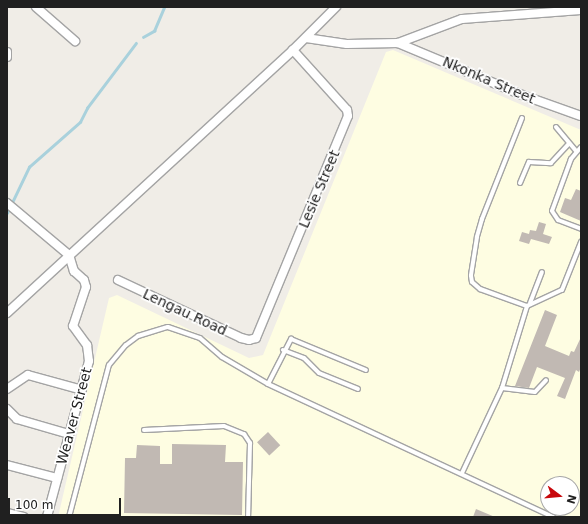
<!DOCTYPE html>
<html>
<head>
<meta charset="utf-8">
<style>
	body { margin:0 }
	#map { position:relative; width:588px; height:524px; overflow:hidden; background:#f0ede7; font-family:"DejaVu Sans",sans-serif }
	div>[style] { position:absolute }
	.education>* { inset:0; background:#fefde2 }
	.stream>* { height:2.5px; margin:-1.25px; padding:0 1.25px; transform-origin:1.25px; border-radius:1.25px; background:#a9d1dc }
	.building>* { inset:0; background:#c1b9b3; transform-origin:0 0 }
	.roads { filter:drop-shadow(1px 0 #a4a4a4) drop-shadow(-1px 0 #a4a4a4) drop-shadow(0 1px #a4a4a4) drop-shadow(0 -1px #a4a4a4) }
	.service>* { height:4px; margin:-2px; padding:0 2px; transform-origin:2px; border-radius:2px; background:#fff }
	.minor>* { height:8px; margin:-4px; padding:0 4px; transform-origin:4px; border-radius:4px; background:#fff }
	span { translate:-50% -50%; white-space:nowrap; text-align:center; line-height:1.15; -webkit-text-stroke:3.5px #fff; paint-order:stroke }
	.street-label { font-size:14px; color:#202020 }
	.frame { position:absolute; inset:0; border:8px solid #202020; pointer-events:none }
	.north { position:absolute; left:540px; top:476px; width:40px; height:40px; box-sizing:border-box; background:#fff; border:1px solid #a6a6a6; border-radius:50%; rotate:106deg; font-size:11px; font-weight:700; line-height:16px; text-align:center; color:#202020 }
	.north::after { content:''; display:block; margin:auto; width:14px; height:18px; background:#c8080c; clip-path:polygon(50% 0,100% 100%,50% 72%,0 100%) }
	.scale { position:absolute; left:8px; top:498px; width:113px; height:18px; box-sizing:border-box; border:2px solid #202020; border-top:0; padding-left:5px; font-size:12px; line-height:14px; white-space:nowrap; color:#202020; -webkit-text-stroke:3px #fff; paint-order:stroke }
</style>
</head>
<body>
<div id="map">
	<div class="education">
		<div style="clip-path:polygon(evenodd,393px 50px,581px 130px,581px 517px,58px 517px,109px 298px,117px 295px,249px 358px,263px 355px,386px 52px,393px 50px,548px 484px,572px 484px,572px 508px,548px 508px,548px 484px)"></div>
	</div>
	<div class="stream">
		<div style="left:143px;top:37px;width:13px;rotate:-29deg"></div>
		<div style="left:154px;top:31px;width:26px;rotate:-67deg"></div>
		<div style="left:7px;top:213px;width:51px;rotate:-64.4deg"></div>
		<div style="left:29px;top:167px;width:68px;rotate:-41.4deg"></div>
		<div style="left:80px;top:122px;width:16px;rotate:-63deg"></div>
		<div style="left:87px;top:108px;width:81px;rotate:-53deg"></div>
	</div>
	<div class="building">
		<div style="clip-path:polygon(576px 189px,581px 191px,581px 221px,560px 212px,565px 198px,571px 200px)"></div>
		<div style="clip-path:polygon(539px 222px,546px 224px,543px 234px,552px 237px,549px 244px,531px 239px,529px 244px,519px 241px,522px 232px,529px 234px,530px 230px,536px 231px)"></div>
		<div style="clip-path:polygon(545px 310px,557px 315px,545px 346px,569px 356px,571px 351px,574px 352px,581px 337px,581px 367px,579px 372px,576px 370px,565px 399px,557px 396px,565px 378px,537px 367px,529px 388px,515px 386px)"></div>
		<div style="left:268px;top:432px;width:18px;height:15px;rotate:47deg"></div>
		<div style="clip-path:polygon(172px 444px,226px 445px,225px 462px,243px 462px,242px 515px,124px 513px,125px 458px,136px 458px,137px 445px,160px 446px,160px 464px,172px 464px)"></div>
		<div style="clip-path:polygon(476px 509px,495px 517px,473px 517px)"></div>
	</div>
	<div class="roads">
		<div class="service">
			<div style="left:522px;top:118px;width:109px;rotate:111.6deg"></div>
			<div style="left:482px;top:219px;width:19px;rotate:106deg"></div>
			<div style="left:477px;top:237px;width:39px;rotate:99deg"></div>
			<div style="left:471px;top:276px;width:6px;rotate:81deg"></div>
			<div style="left:472px;top:282px;width:11px;rotate:41deg"></div>
			<div style="left:480px;top:289px;width:50px;rotate:19.9deg"></div>
			<div style="left:556px;top:127px;width:31px;rotate:50deg"></div>
			<div style="left:581px;top:147px;width:16px;rotate:130deg"></div>
			<div style="left:571px;top:159px;width:55px;rotate:110.1deg"></div>
			<div style="left:552px;top:211px;width:11px;rotate:56deg"></div>
			<div style="left:558px;top:220px;width:25px;rotate:21deg"></div>
			<div style="left:520px;top:183px;width:23px;rotate:-67deg"></div>
			<div style="left:529px;top:162px;width:22px;rotate:3deg"></div>
			<div style="left:551px;top:163px;width:26px;rotate:-47deg"></div>
			<div style="left:530px;top:303px;width:33px;rotate:-69deg"></div>
			<div style="left:283px;top:350px;width:22px;rotate:21deg"></div>
			<div style="left:304px;top:358px;width:21px;rotate:45deg"></div>
			<div style="left:319px;top:373px;width:42px;rotate:22.3deg"></div>
			<div style="left:268px;top:384px;width:51px;rotate:-62.9deg"></div>
			<div style="left:291px;top:339px;width:81px;rotate:22.5deg"></div>
			<div style="left:502px;top:388px;width:86px;rotate:-73deg"></div>
			<div style="left:527px;top:306px;width:38px;rotate:-25deg"></div>
			<div style="left:562px;top:290px;width:52px;rotate:-68.4deg"></div>
			<div style="left:144px;top:430px;width:80px;rotate:-2.9deg"></div>
			<div style="left:224px;top:426px;width:22px;rotate:22deg"></div>
			<div style="left:244px;top:434px;width:11px;rotate:56deg"></div>
			<div style="left:250px;top:443px;width:74px;rotate:91.5deg"></div>
			<div style="left:462px;top:473px;width:94px;rotate:-64.8deg"></div>
			<div style="left:502px;top:388px;width:33px;rotate:7deg"></div>
			<div style="left:535px;top:392px;width:16px;rotate:-47deg"></div>
			<div style="left:69px;top:517px;width:157px;rotate:-75.3deg"></div>
			<div style="left:109px;top:365px;width:26px;rotate:-50deg"></div>
			<div style="left:126px;top:345px;width:15px;rotate:-37deg"></div>
			<div style="left:138px;top:336px;width:31px;rotate:-17deg"></div>
			<div style="left:168px;top:327px;width:34px;rotate:19deg"></div>
			<div style="left:200px;top:338px;width:29px;rotate:41deg"></div>
			<div style="left:222px;top:357px;width:53px;rotate:30.4deg"></div>
			<div style="left:268px;top:384px;width:315px;rotate:25deg"></div>
		</div>
		<div class="minor">
			<div style="left:36px;top:7px;width:52px;rotate:41.1deg"></div>
			<div style="left:306px;top:38px;width:41px;rotate:8.3deg"></div>
			<div style="left:347px;top:44px;width:51px;rotate:-1.1deg"></div>
			<div style="left:398px;top:43px;width:68px;rotate:-20.6deg"></div>
			<div style="left:462px;top:19px;width:119px;rotate:-4.3deg"></div>
			<div style="left:398px;top:43px;width:138px;rotate:22.7deg"></div>
			<div style="left:525px;top:96px;width:59px;rotate:19.7deg"></div>
			<div style="left:7px;top:52px;width:5px;rotate:90deg"></div>
			<div style="left:7px;top:203px;width:81px;rotate:40deg"></div>
			<div style="left:69px;top:255px;width:17px;rotate:73deg"></div>
			<div style="left:74px;top:271px;width:13px;rotate:42deg"></div>
			<div style="left:84px;top:280px;width:7px;rotate:74deg"></div>
			<div style="left:86px;top:287px;width:41px;rotate:108.4deg"></div>
			<div style="left:73px;top:326px;width:24px;rotate:54deg"></div>
			<div style="left:87px;top:345px;width:16px;rotate:83deg"></div>
			<div style="left:89px;top:361px;width:162px;rotate:105.1deg"></div>
			<div style="left:118px;top:280px;width:136px;rotate:25.2deg"></div>
			<div style="left:241px;top:338px;width:8px;rotate:14deg"></div>
			<div style="left:249px;top:340px;width:7px;rotate:-16deg"></div>
			<div style="left:256px;top:338px;width:240px;rotate:-67.5deg"></div>
			<div style="left:348px;top:116px;width:6px;rotate:-99deg"></div>
			<div style="left:347px;top:110px;width:81px;rotate:-132deg"></div>
			<div style="left:7px;top:313px;width:389px;rotate:-42.6deg"></div>
			<div style="left:293px;top:50px;width:61px;rotate:-45deg"></div>
			<div style="left:7px;top:389px;width:25px;rotate:-34deg"></div>
			<div style="left:28px;top:375px;width:56px;rotate:15.5deg"></div>
			<div style="left:7px;top:409px;width:14px;rotate:45deg"></div>
			<div style="left:17px;top:419px;width:54px;rotate:16.1deg"></div>
			<div style="left:7px;top:465px;width:52px;rotate:14.6deg"></div>
			<div style="left:7px;top:513px;width:17px;rotate:13deg"></div>
		</div>
	</div>
	<div class="street-label">
		<span style="left:489px;top:80px;rotate:23deg">Nkonka Street</span>
		<span style="left:319px;top:189px;rotate:-67deg">Lesie Street</span>
		<span style="left:185px;top:312px;rotate:25deg">Lengau Road</span>
		<span style="left:74px;top:416px;rotate:-75deg">Weaver Street</span>
	</div>
	<div class="frame"></div>
	<div class="north">N</div>
	<div class="scale">100 m</div>
</div>
</body>
</html>
